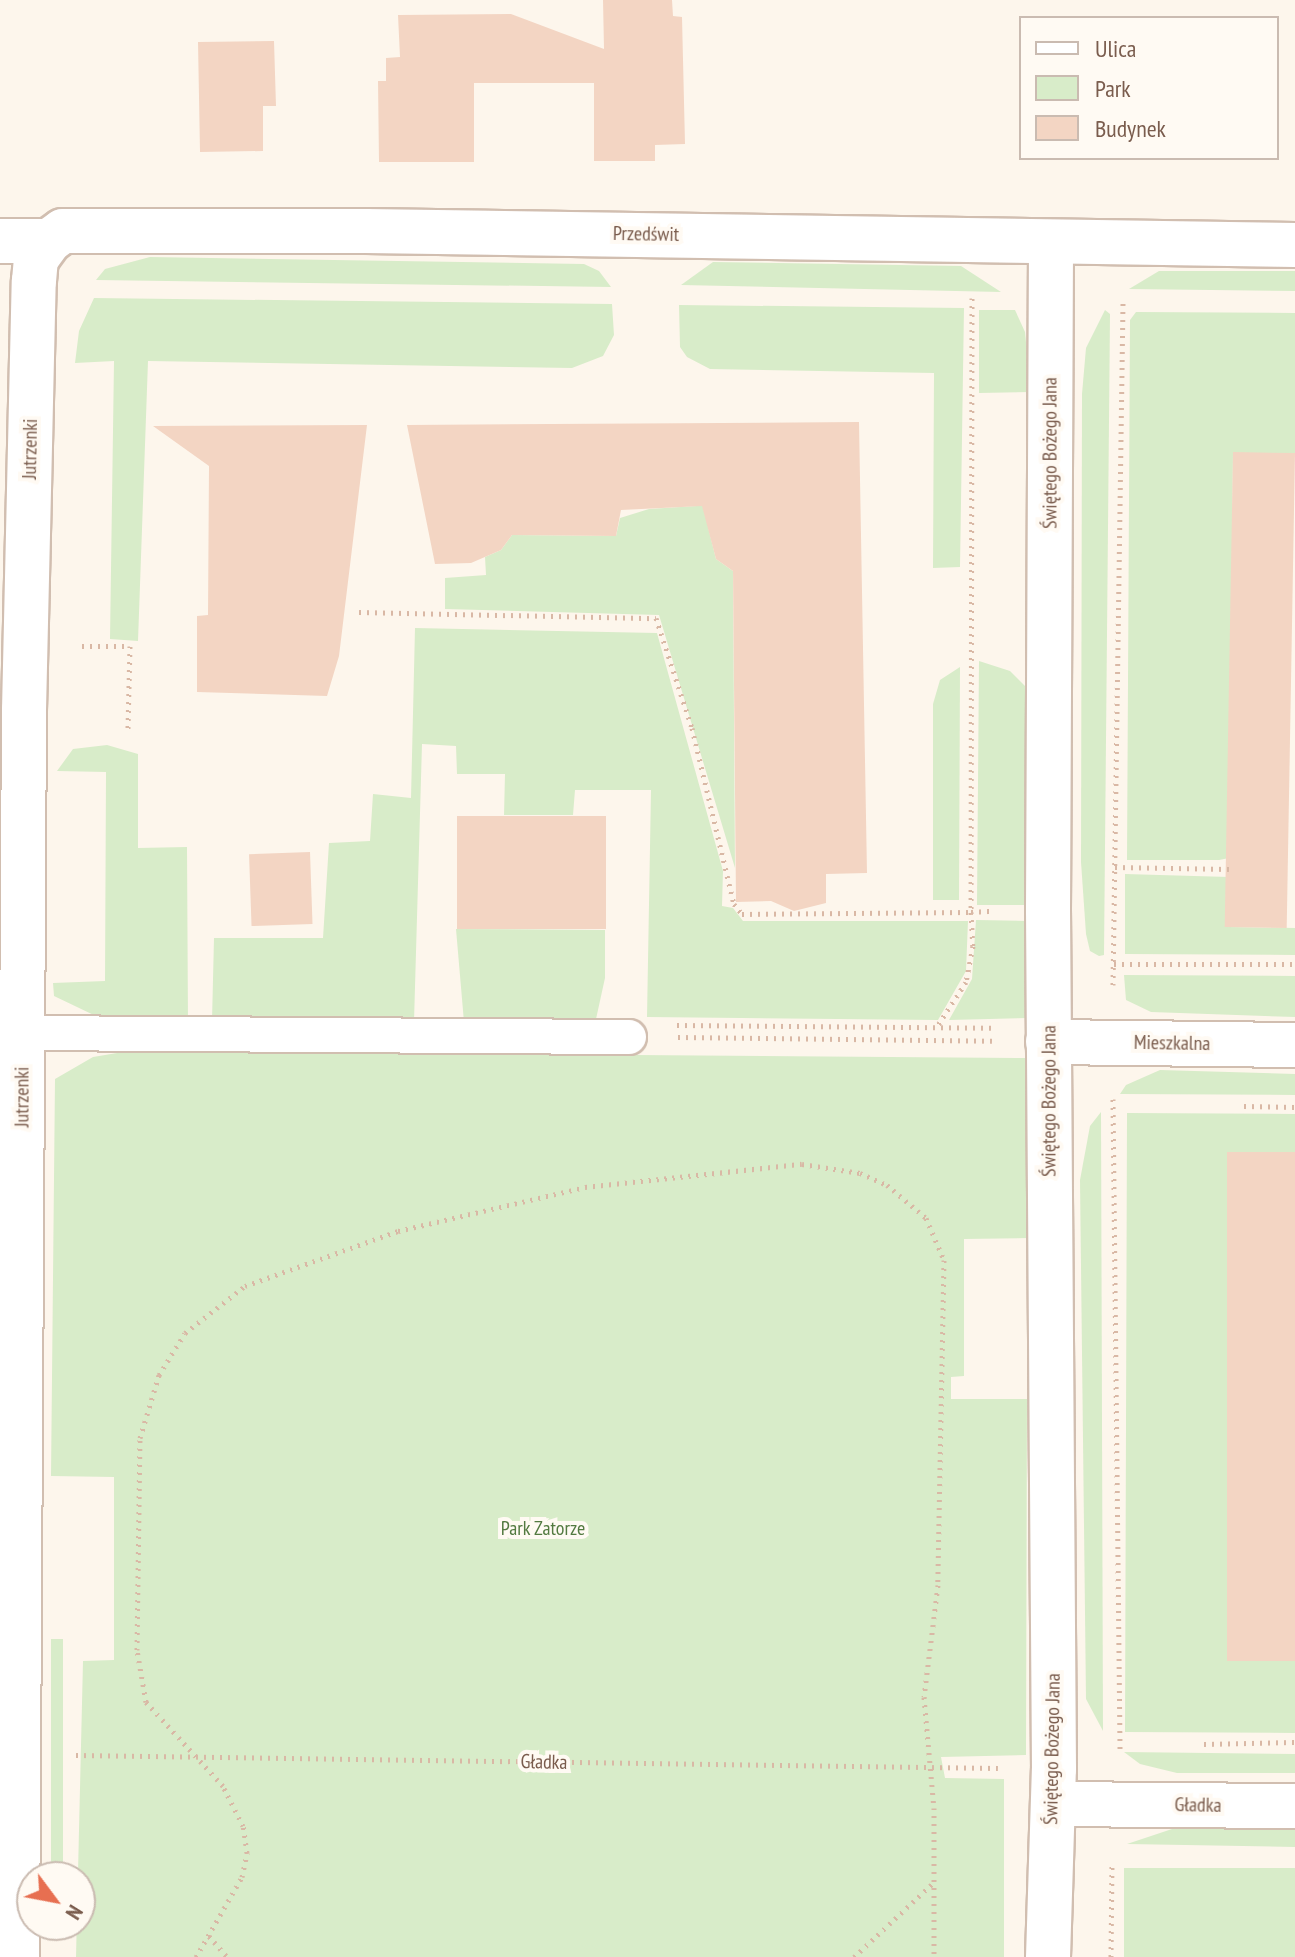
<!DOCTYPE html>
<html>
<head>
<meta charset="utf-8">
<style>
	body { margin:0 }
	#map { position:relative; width:1295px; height:1957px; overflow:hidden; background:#fdf6ec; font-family:"PT Sans Narrow",sans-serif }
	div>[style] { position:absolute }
	.green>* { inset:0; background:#d8ecc9; transform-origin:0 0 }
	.building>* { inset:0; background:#f3d5c3; transform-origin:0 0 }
	.path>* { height:5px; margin-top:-2.5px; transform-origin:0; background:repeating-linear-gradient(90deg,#d9b8a5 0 2px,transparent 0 8px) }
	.roads { filter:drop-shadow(2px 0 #d1beb0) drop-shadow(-2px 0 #d1beb0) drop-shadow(0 2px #d1beb0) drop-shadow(0 -2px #d1beb0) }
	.lane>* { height:34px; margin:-17px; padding:0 17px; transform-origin:17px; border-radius:17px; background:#fff }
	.street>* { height:44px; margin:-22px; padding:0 22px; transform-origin:22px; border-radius:22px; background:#fff }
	span { translate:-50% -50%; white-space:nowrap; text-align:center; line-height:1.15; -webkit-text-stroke:8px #fffaf3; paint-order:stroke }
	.street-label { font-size:20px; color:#7a5c4d }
	.park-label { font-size:20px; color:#537a41 }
	.legend { position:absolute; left:1019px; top:16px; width:260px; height:144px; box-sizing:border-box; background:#fffaf3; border:2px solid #cabbb1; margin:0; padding:10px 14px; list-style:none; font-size:24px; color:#7a5c4d }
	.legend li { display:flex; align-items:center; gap:16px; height:40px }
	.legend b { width:40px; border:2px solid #cabbb1 }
	.north { position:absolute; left:16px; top:1861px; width:80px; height:80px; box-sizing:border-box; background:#fffaf3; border:2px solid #cabbb1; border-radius:50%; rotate:122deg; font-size:22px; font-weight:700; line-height:32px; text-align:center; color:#7a5c4d }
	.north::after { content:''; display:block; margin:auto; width:28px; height:36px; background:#e76f51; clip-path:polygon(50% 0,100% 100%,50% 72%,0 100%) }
</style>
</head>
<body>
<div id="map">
	<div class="green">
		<div style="clip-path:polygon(150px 257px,584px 264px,599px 271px,611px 287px,96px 280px,105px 269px)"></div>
		<div style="clip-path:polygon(713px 262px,961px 266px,1001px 292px,681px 285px)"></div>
		<div style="clip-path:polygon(1159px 271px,1295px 271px,1295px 291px,1129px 289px)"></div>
		<div style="clip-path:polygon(94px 298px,612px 304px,614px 335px,603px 356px,572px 368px,148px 361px,138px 641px,110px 639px,114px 361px,75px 363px,79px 331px)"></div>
		<div style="clip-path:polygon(679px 305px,964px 308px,960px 567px,933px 568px,934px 373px,710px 369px,687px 357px,680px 347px)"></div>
		<div style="clip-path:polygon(979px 310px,1015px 310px,1025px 332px,1031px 392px,979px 393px)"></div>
		<div style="clip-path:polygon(1105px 310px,1110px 314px,1104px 955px,1099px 956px,1090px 951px,1086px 934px,1081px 862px,1082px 394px,1086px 348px)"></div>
		<div style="clip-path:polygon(1136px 312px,1295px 313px,1295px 453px,1233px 453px,1229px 858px,1219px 860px,1127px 860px,1130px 320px)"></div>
		<div style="clip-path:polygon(728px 504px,708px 527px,716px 559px,733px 571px,735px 868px,659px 615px,445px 609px,445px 578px,486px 575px,485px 557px,501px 550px,512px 535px,616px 536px,620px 518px,649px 509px)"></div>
		<div style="clip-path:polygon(415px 628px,657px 633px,723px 871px,722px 906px,733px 908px,743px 921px,968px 921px,966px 971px,938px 1020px,647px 1017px,651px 790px,575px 790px,573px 815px,504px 815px,505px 774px,457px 774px,456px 746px,422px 744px,414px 1022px,212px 1021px,214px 938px,323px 938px,329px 843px,370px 841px,373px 794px,411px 798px)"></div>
		<div style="clip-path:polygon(979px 661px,1010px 671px,1032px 693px,1027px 905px,977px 905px)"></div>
		<div style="clip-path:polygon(960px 667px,959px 900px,933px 900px,933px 704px,940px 680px)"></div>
		<div style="clip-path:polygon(107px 745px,138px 754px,138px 848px,187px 847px,188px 1021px,100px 1018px,54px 996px,53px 983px,105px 981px,106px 772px,57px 771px,73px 749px)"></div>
		<div style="clip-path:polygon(1125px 874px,1229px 877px,1229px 927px,1295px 928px,1295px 955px,1125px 954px)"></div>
		<div style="clip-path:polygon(976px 920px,1029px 921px,1028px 1018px,949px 1020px,972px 979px)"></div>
		<div style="clip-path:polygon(456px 929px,605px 930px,605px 978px,596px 1019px,464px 1022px)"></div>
		<div style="clip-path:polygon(1124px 975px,1295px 976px,1295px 1017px,1151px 1012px,1126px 1000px)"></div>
		<div style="clip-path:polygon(129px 1051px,1027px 1058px,1028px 1238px,964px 1239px,964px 1376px,951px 1377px,951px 1399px,1027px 1399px,1026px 1755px,941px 1757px,945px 1778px,1004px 1779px,1004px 1957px,76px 1957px,83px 1661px,114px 1660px,114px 1477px,51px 1476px,55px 1079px,93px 1057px)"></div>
		<div style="clip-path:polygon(1160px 1070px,1295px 1074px,1295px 1095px,1120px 1094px,1126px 1085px)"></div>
		<div style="clip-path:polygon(1101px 1112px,1103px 1731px,1086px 1699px,1080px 1180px,1090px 1126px)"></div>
		<div style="clip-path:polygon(1127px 1113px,1295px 1114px,1295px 1152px,1227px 1152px,1227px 1660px,1295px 1661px,1295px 1733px,1125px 1732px)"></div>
		<div style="left:51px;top:1639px;width:12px;height:238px"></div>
		<div style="clip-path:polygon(1124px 1752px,1295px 1754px,1295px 1773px,1177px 1773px,1140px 1764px)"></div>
		<div style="clip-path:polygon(1181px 1826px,1295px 1828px,1295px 1847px,1127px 1844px)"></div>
		<div style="left:1124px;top:1868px;width:171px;height:89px"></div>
	</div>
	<div class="building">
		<div style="clip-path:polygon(603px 0,672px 0,673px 16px,682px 17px,685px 144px,655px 145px,655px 161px,594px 161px,594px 83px,474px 83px,474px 162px,379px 162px,378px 81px,386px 81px,386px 58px,400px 57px,398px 15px,511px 14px,604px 49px)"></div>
		<div style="clip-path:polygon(274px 41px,276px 106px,263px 106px,263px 151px,200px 152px,198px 42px)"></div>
		<div style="clip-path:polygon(859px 422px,867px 873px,826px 874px,826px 903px,794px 911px,771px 901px,736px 902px,733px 571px,716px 559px,702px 506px,621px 510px,616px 536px,512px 535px,501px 550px,471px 563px,435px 564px,407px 425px)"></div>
		<div style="clip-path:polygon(367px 425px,339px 656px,327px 696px,197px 692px,197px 616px,208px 615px,209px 466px,153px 426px)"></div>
		<div style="left:1233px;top:452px;width:62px;height:475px;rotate:1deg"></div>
		<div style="left:457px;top:816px;width:149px;height:113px"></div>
		<div style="left:310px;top:852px;width:72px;height:61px;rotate:88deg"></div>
		<div style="left:1227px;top:1152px;width:68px;height:509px"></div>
	</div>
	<div class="path">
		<div style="left:972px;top:298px;width:614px;rotate:90.09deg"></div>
		<div style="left:971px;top:912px;width:22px;rotate:-3deg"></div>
		<div style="left:359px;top:612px;width:297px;rotate:1.2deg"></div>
		<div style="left:656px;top:618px;width:116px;rotate:71.9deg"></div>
		<div style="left:692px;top:728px;width:181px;rotate:76.6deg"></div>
		<div style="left:734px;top:904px;width:13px;rotate:51deg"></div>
		<div style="left:742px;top:914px;width:229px;rotate:-0.5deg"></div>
		<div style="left:971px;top:912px;width:34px;rotate:87deg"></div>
		<div style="left:973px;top:946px;width:37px;rotate:101deg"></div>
		<div style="left:966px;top:982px;width:55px;rotate:123.1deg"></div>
		<div style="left:82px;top:646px;width:48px"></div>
		<div style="left:130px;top:646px;width:84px;rotate:91.4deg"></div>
		<div style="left:1115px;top:867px;width:114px;rotate:1deg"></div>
		<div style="left:1114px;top:964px;width:181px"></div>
		<div style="left:1113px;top:985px;width:686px;rotate:-89.16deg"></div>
		<div style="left:677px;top:1025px;width:314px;rotate:0.5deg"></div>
		<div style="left:678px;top:1037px;width:314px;rotate:0.7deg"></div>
		<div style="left:1113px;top:1099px;width:650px;rotate:89.38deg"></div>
		<div style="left:1244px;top:1106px;width:51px;rotate:1.1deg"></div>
		<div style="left:1204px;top:1744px;width:91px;rotate:-1.3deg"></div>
		<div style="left:76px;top:1755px;width:922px;rotate:0.81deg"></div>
		<div style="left:209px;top:1936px;width:28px;rotate:49deg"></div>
		<div style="left:196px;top:1957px;width:92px;rotate:-60.1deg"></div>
		<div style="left:242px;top:1877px;width:25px;rotate:-78deg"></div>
		<div style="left:247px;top:1853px;width:27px;rotate:-98deg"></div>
		<div style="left:243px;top:1826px;width:45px;rotate:-116.6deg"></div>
		<div style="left:223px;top:1786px;width:114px;rotate:-132.5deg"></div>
		<div style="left:146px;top:1702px;width:53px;rotate:-99.8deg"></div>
		<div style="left:137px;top:1650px;width:212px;rotate:-89.2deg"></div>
		<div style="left:140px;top:1438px;width:66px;rotate:-73.2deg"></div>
		<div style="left:159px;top:1375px;width:49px;rotate:-58.2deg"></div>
		<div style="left:185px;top:1333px;width:76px;rotate:-38.1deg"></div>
		<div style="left:245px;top:1286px;width:163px;rotate:-19.8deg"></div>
		<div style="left:398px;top:1231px;width:192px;rotate:-13.2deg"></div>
		<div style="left:585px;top:1187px;width:218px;rotate:-6.1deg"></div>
		<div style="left:802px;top:1164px;width:59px;rotate:8.8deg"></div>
		<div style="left:860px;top:1173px;width:30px;rotate:24deg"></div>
		<div style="left:887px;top:1185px;width:51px;rotate:40.2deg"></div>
		<div style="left:926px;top:1218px;width:46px;rotate:66.8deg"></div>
		<div style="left:944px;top:1260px;width:325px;rotate:91.1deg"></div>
		<div style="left:938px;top:1585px;width:113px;rotate:97.1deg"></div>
		<div style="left:924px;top:1697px;width:111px;rotate:84.9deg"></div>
		<div style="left:934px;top:1808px;width:149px;rotate:90deg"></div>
		<div style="left:854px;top:1957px;width:108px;rotate:-43.1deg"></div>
		<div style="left:1111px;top:1957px;width:91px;rotate:-89.4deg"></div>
	</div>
	<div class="roads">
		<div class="lane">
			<div style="left:22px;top:1033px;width:607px;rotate:0.38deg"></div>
		</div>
		<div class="street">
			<div style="left:0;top:241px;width:49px"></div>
			<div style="left:49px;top:241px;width:17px;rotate:-36deg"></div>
			<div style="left:63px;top:231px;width:303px"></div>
			<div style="left:366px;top:231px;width:929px;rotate:0.86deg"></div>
			<div style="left:1048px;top:1042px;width:247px;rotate:0.7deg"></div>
			<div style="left:1053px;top:1804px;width:242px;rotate:0.5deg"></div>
			<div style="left:17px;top:1957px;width:1247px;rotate:-89.68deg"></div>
			<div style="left:24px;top:710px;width:429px;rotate:-88.7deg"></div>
			<div style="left:34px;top:281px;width:22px;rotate:-85deg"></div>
			<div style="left:36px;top:259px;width:22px;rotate:-54deg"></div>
			<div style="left:1048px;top:1957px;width:188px;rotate:-88.2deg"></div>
			<div style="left:1054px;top:1769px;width:859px;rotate:-90.4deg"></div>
			<div style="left:1048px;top:910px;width:665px;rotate:-89.74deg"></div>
		</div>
	</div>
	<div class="street-label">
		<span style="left:646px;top:234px;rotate:1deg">Przedświt</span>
		<span style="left:30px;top:449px;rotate:-89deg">Jutrzenki</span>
		<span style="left:1050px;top:453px;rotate:-90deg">Świętego Bożego Jana</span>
		<span style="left:1172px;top:1043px;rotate:1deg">Mieszkalna</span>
		<span style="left:22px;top:1097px;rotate:-90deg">Jutrzenki</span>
		<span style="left:1049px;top:1101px;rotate:-90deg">Świętego Bożego Jana</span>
		<span style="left:1052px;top:1749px;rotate:-89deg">Świętego Bożego Jana</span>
		<span style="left:544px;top:1762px;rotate:1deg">Gładka</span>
		<span style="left:1198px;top:1805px;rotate:1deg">Gładka</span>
	</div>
	<div class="park-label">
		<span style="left:543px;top:1528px">Park Zatorze</span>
	</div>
	<ul class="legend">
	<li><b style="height:10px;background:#fff"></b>Ulica</li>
	<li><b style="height:22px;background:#d8ecc9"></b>Park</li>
	<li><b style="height:22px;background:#f3d5c3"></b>Budynek</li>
	</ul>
	<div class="north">N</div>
</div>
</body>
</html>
